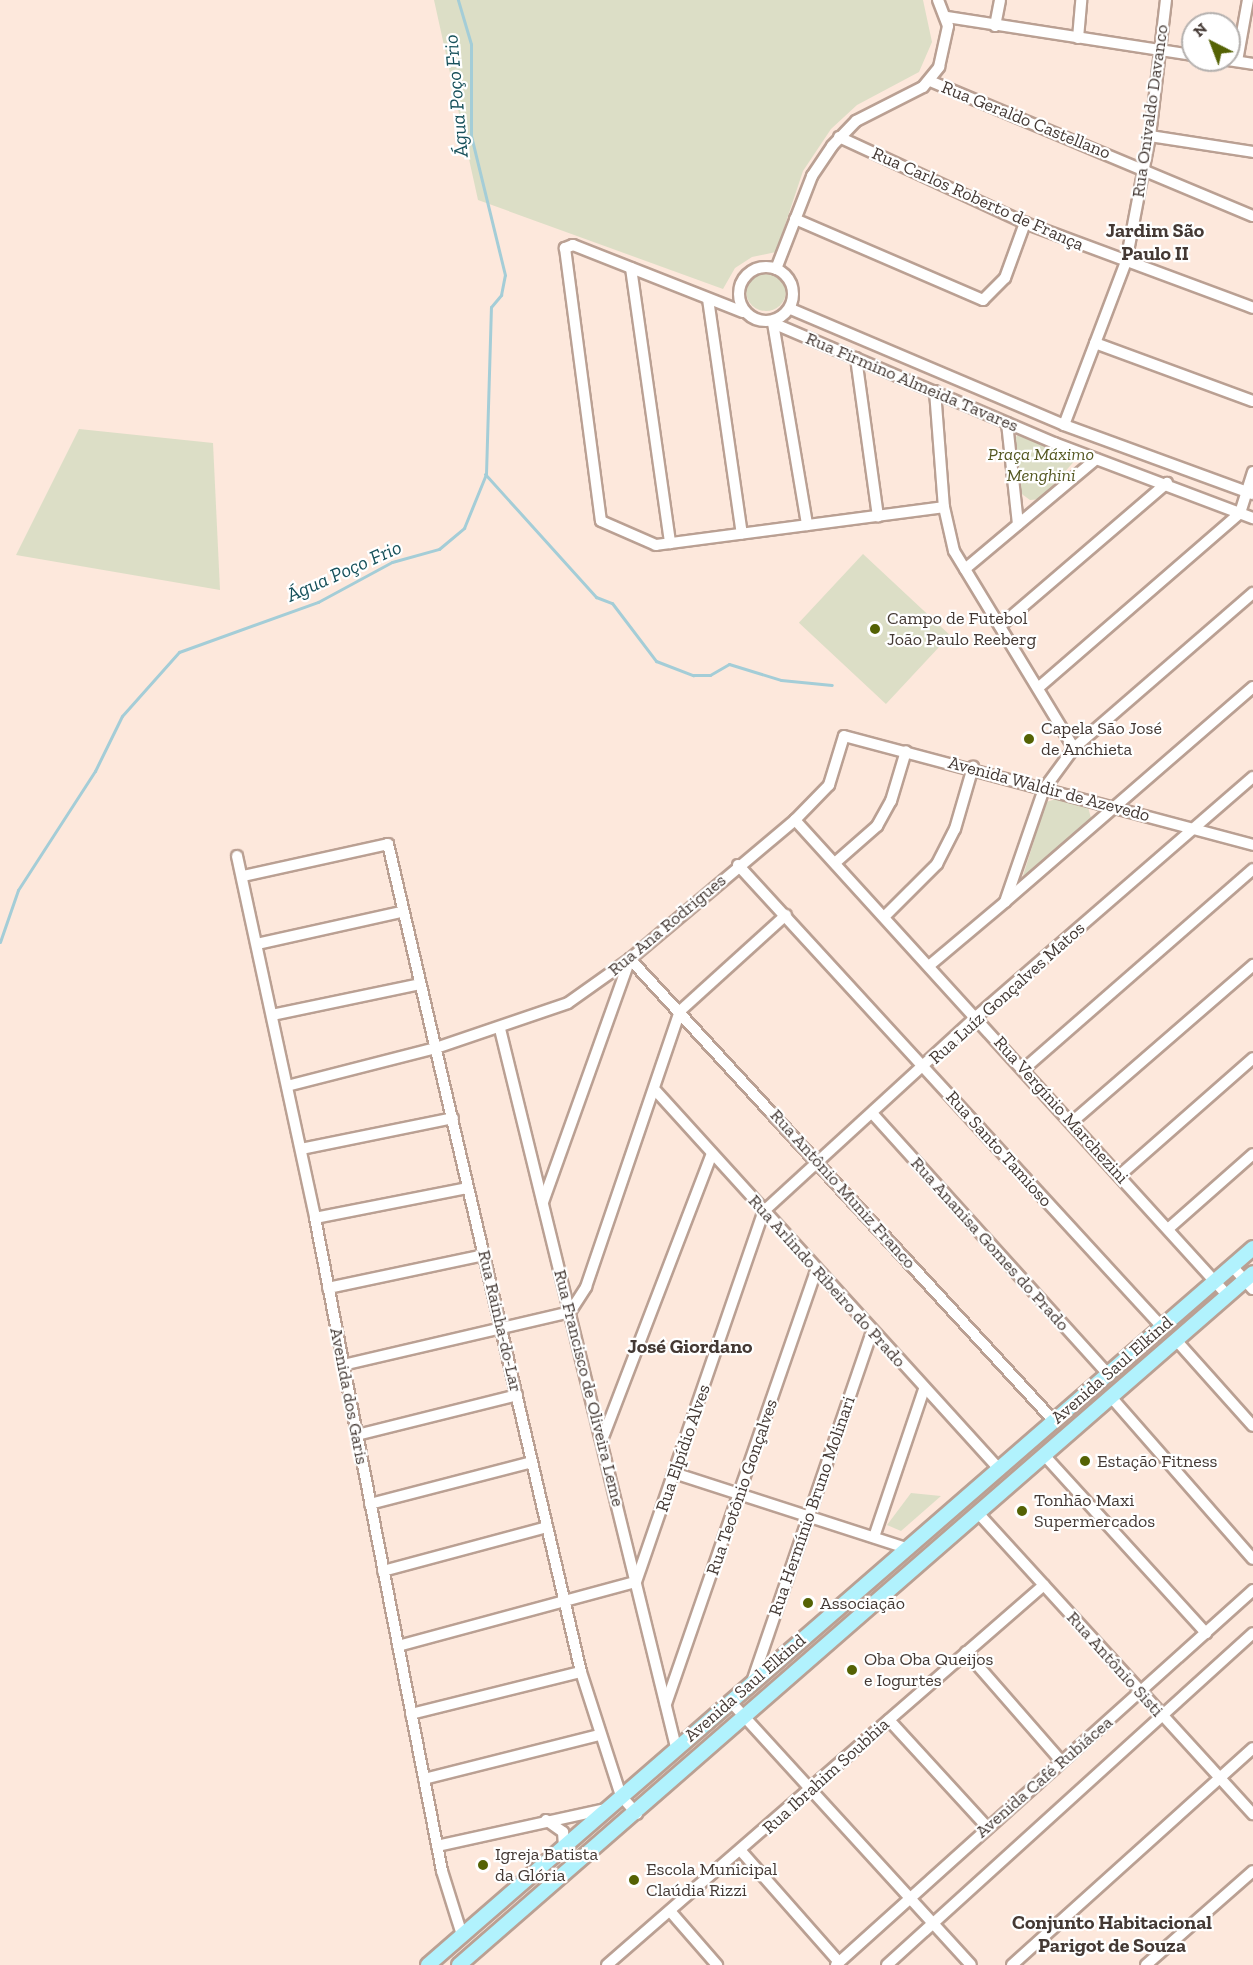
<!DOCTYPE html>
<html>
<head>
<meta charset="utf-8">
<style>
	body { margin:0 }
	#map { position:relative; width:1253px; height:1965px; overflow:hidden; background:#fde8dc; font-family:"Zilla Slab",serif }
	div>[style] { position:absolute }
	.green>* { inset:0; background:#dcdec6; transform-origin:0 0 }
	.round { border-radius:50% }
	.stream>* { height:3px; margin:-1.5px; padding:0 1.5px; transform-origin:1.5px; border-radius:1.5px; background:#a4cdd7 }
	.roads { filter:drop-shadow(2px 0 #baa093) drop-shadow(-2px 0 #baa093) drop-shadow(0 2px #baa093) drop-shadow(0 -2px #baa093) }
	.minor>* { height:10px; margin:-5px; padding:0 5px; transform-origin:5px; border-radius:5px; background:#fff }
	.minor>.ring { margin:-5px; padding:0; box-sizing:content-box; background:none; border:10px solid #fff; border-radius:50% }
	.major>* { height:14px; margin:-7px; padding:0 7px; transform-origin:7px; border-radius:7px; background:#b1f2fd }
	.dots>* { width:16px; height:16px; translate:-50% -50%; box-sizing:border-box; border:3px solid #fff; border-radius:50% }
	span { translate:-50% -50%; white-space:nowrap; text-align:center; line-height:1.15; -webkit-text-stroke:4.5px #fff; paint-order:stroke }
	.street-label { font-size:18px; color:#443934 }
	.park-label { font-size:18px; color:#555822; font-style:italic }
	.poi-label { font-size:18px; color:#443934 }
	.left { translate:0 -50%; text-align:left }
	.water-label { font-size:20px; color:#16505a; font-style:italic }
	.neighbourhood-label { font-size:20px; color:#443934; font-weight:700 }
	.north { position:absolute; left:1181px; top:12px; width:60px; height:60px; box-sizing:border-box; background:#fff; border:2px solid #b4b0ae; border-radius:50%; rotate:318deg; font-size:16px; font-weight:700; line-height:24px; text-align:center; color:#443934 }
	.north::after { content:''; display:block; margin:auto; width:21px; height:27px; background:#546204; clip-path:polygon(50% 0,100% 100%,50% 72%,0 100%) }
</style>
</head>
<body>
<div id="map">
	<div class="green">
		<div style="clip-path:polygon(434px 0,923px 0,932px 42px,919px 72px,857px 105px,831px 129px,803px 171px,776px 252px,752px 257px,735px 268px,723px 289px,478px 200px)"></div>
		<div class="round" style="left:746px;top:271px;width:40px;height:40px"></div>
		<div style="clip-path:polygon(79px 429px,213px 443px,220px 590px,16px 555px)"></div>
		<div style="clip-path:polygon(1020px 433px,1077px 458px,1041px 499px,1030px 500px,1019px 492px,1014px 439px)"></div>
		<div style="left:863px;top:554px;width:119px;height:94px;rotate:43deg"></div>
		<div style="clip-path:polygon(1056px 799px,1088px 807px,1092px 822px,1022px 879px,1046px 802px)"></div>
		<div style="clip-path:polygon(911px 1493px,941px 1496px,901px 1531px,887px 1525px)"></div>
	</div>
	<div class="stream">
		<div style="left:485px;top:474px;width:166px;rotate:47.9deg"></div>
		<div style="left:596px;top:597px;width:17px;rotate:21deg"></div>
		<div style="left:612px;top:603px;width:73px;rotate:52.8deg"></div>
		<div style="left:656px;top:661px;width:40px;rotate:21deg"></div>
		<div style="left:693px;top:675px;width:17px"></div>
		<div style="left:710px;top:675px;width:22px;rotate:-30deg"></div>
		<div style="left:729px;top:664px;width:54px;rotate:17.1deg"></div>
		<div style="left:781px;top:680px;width:51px;rotate:5.6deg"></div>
		<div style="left:0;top:942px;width:55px;rotate:-70.9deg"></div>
		<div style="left:18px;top:890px;width:142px;rotate:-57.1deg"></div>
		<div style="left:95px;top:771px;width:61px;rotate:-63.9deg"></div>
		<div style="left:122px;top:716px;width:86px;rotate:-48.3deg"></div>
		<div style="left:179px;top:652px;width:148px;rotate:-19.8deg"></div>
		<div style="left:318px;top:602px;width:84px;rotate:-28.4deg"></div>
		<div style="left:392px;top:562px;width:49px;rotate:-15.5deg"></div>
		<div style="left:439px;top:549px;width:33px;rotate:-40deg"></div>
		<div style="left:464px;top:528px;width:58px;rotate:-67.8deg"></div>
		<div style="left:486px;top:474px;width:167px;rotate:-88.3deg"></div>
		<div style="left:491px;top:307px;width:16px;rotate:-50deg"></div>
		<div style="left:501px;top:295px;width:20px;rotate:-79deg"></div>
		<div style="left:505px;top:275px;width:143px;rotate:-103.7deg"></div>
		<div style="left:471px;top:136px;width:92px;rotate:-90deg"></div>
		<div style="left:471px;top:44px;width:46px;rotate:-106.5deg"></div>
	</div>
	<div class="roads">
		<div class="minor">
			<div style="left:947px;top:17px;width:249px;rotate:8.8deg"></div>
			<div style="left:995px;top:26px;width:26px;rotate:-79deg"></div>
			<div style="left:1078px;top:38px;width:38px;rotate:-85deg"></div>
			<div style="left:1228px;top:60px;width:25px;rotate:9deg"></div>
			<div style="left:1237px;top:61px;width:62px;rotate:-79.8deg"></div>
			<div style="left:930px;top:81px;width:350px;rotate:22.7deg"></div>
			<div style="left:1150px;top:136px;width:104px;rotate:8.8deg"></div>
			<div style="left:839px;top:137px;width:205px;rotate:24.8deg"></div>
			<div style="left:1025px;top:223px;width:243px;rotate:20.4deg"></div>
			<div style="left:795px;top:219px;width:205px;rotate:23.3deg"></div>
			<div style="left:983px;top:300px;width:31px;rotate:-45deg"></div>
			<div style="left:1005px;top:278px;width:59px;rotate:-70deg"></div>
			<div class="ring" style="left:739px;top:267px;width:44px;height:44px"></div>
			<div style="left:631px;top:268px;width:278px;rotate:81.9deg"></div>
			<div style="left:776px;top:269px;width:100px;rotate:-68.8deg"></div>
			<div style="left:812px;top:176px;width:36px;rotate:-56deg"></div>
			<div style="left:832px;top:146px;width:35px;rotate:-46deg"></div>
			<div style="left:856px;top:121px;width:75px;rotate:-26.9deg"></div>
			<div style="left:923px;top:87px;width:26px;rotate:-51deg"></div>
			<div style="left:939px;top:67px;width:42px;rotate:-77.6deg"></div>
			<div style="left:948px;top:26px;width:28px;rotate:-111deg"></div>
			<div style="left:708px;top:299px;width:237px;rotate:81.8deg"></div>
			<div style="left:791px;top:309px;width:297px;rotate:23deg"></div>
			<div style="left:1064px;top:425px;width:201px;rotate:20.1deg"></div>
			<div style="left:743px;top:312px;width:183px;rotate:-158.5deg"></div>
			<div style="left:573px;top:245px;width:9px;rotate:159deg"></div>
			<div style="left:565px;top:248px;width:275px;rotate:82.5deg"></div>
			<div style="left:601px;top:521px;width:60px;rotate:23.6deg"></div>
			<div style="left:656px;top:545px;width:290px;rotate:-7.5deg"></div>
			<div style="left:773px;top:323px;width:306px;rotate:23.1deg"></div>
			<div style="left:1054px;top:443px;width:213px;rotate:20.7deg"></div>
			<div style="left:773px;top:323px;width:205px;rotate:80.4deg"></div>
			<div style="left:1095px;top:343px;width:168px;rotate:20.2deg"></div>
			<div style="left:856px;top:358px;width:160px;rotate:82.1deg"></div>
			<div style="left:935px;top:391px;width:116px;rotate:85.6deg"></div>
			<div style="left:944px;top:507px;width:45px;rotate:77.2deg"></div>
			<div style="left:954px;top:551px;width:231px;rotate:58.7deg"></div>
			<div style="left:1007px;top:423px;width:102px;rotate:83.8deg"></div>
			<div style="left:1064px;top:425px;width:174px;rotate:-69.2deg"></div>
			<div style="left:1126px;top:262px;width:128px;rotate:-79.2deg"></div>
			<div style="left:1150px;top:136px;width:137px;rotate:-83.3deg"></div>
			<div style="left:965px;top:569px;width:171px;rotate:-40deg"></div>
			<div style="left:1000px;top:626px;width:220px;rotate:-40.6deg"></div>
			<div style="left:1038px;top:688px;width:267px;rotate:-40.9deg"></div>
			<div style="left:1240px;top:513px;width:43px;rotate:-72.4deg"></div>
			<div style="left:795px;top:820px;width:642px;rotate:47.71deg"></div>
			<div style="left:237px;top:856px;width:370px;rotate:77.8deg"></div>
			<div style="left:315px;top:1218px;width:665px;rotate:78.99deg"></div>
			<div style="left:442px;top:1871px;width:67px;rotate:72.6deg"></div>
			<div style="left:836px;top:862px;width:55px;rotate:-41.3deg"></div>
			<div style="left:877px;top:826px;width:29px;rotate:-61deg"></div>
			<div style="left:891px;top:801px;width:52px;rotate:-73.3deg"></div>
			<div style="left:738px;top:865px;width:627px;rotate:47.46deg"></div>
			<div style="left:243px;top:876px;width:148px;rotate:-12.4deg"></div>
			<div style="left:388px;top:844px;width:850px;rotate:76.88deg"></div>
			<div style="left:581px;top:1672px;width:130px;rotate:72.1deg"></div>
			<div style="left:621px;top:1796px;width:24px;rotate:48deg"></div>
			<div style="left:1006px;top:901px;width:327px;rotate:-40.9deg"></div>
			<div style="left:885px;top:916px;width:74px;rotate:-45deg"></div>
			<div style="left:937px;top:864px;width:39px;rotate:-63deg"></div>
			<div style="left:955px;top:829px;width:65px;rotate:-73.8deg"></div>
			<div style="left:257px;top:944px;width:148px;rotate:-12.5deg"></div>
			<div style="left:930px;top:965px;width:98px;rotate:-40deg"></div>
			<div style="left:1005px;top:902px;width:120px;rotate:-71deg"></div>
			<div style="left:1044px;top:789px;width:51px;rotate:-53.8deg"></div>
			<div style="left:1074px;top:748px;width:237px;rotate:-40.9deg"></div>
			<div style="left:272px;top:1015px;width:151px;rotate:-11.8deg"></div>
			<div style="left:500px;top:1029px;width:739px;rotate:76.23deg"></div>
			<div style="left:1024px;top:1069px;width:304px;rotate:-41.1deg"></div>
			<div style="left:287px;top:1086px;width:154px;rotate:-14.3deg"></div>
			<div style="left:436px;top:1048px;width:139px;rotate:-18.8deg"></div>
			<div style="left:568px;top:1003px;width:76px;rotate:-35.4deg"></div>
			<div style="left:630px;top:959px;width:216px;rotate:-40.1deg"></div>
			<div style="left:795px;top:820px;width:49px;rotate:-45.8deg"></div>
			<div style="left:829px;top:785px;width:51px;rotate:-73deg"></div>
			<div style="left:844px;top:736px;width:423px;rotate:14.9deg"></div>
			<div style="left:656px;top:1091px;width:512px;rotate:47.77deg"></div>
			<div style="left:872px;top:1113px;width:352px;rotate:47.9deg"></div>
			<div style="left:1072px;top:1122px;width:240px;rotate:-40.9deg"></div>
			<div style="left:301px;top:1149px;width:155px;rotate:-11.5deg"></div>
			<div style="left:1120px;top:1175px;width:177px;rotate:-41.3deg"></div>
			<div style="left:543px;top:1202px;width:258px;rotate:-70.3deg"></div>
			<div style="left:630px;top:959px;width:627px;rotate:47.46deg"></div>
			<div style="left:315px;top:1218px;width:156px;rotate:-11.1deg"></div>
			<div style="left:1168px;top:1229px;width:113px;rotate:-41.4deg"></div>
			<div style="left:1232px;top:1266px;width:31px;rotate:48deg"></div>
			<div style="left:328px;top:1288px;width:159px;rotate:-11.9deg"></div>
			<div style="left:1176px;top:1340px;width:115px;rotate:48.2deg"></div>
			<div style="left:343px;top:1365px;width:233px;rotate:-13.1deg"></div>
			<div style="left:570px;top:1312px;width:30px;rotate:-57deg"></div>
			<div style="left:586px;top:1287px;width:292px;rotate:-71.2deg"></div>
			<div style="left:680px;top:1011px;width:143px;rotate:-42.2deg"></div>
			<div style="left:1111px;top:1397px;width:215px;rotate:48.8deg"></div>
			<div style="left:357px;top:1435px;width:165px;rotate:-14deg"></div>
			<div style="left:602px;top:1440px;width:307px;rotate:-69deg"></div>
			<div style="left:1044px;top:1455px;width:241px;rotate:47.7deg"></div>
			<div style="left:674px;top:1473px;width:247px;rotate:17.9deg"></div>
			<div style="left:370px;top:1504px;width:167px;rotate:-14.5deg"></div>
			<div style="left:978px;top:1513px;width:408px;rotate:47.6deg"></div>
			<div style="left:874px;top:1537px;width:156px;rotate:-71.3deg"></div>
			<div style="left:383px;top:1571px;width:170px;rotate:-15deg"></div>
			<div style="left:398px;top:1646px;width:246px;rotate:-15.1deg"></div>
			<div style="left:636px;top:1582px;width:392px;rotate:-71deg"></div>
			<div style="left:764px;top:1211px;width:289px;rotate:-42.5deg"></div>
			<div style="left:977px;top:1016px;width:365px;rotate:-40.9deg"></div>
			<div style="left:966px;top:1652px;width:145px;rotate:48.9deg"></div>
			<div style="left:752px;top:1682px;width:371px;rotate:-71.1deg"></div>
			<div style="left:730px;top:1701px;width:357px;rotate:47.6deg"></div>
			<div style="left:666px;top:1704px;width:459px;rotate:-70.9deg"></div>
			<div style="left:411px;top:1714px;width:175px;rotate:-13.9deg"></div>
			<div style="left:889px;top:1720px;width:144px;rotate:47.5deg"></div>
			<div style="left:424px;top:1779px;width:180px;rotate:-14.1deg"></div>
			<div style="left:546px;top:1820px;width:21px;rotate:35deg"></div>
			<div style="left:563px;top:1832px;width:15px;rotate:86deg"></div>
			<div style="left:437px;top:1846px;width:172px;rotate:-12.4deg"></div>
			<div style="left:741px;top:1851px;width:148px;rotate:48.6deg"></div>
			<div style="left:670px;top:1911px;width:72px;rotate:49deg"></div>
			<div style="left:607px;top:1965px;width:579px;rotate:-41.01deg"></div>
			<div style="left:836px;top:1965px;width:561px;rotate:-41.96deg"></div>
			<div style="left:887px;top:1965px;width:494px;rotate:-42.2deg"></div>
			<div style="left:1012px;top:1965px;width:324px;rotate:-42deg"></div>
			<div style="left:1146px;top:1965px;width:142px;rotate:-41.3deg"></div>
		</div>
		<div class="major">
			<div style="left:428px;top:1965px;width:1093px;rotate:-40.99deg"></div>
			<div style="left:459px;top:1965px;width:1053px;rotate:-41.07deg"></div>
		</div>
	</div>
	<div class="dots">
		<div style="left:875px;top:629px;background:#546204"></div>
		<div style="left:1029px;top:739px;background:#546204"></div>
		<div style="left:1085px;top:1461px;background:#546204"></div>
		<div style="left:1022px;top:1511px;background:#546204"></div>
		<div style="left:808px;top:1603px;background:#546204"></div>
		<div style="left:852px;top:1670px;background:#546204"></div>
		<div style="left:483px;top:1865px;background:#546204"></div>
		<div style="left:634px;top:1880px;background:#546204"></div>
	</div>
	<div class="street-label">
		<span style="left:1150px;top:111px;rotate:-82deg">Rua Onivaldo Davanco</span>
		<span style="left:1026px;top:120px;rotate:22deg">Rua Geraldo Castellano</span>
		<span style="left:978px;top:199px;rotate:24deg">Rua Carlos Roberto de França</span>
		<span style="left:912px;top:382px;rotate:23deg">Rua Firmino Almeida Tavares</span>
		<span style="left:1049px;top:789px;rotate:15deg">Avenida Waldir de Azevedo</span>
		<span style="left:667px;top:925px;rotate:-40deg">Rua Ana Rodrigues</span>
		<span style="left:1007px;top:993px;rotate:-42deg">Rua Luíz Gonçalves Matos</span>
		<span style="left:1061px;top:1110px;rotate:48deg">Rua Vergínio Marchezini</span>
		<span style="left:999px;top:1149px;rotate:48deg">Rua Santo Tamioso</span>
		<span style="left:843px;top:1189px;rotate:48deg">Rua Antônio Muniz Franco</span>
		<span style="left:990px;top:1244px;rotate:48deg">Rua Ananisa Gomes do Prado</span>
		<span style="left:827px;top:1281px;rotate:48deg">Rua Arlindo Ribeiro do Prado</span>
		<span style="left:500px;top:1321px;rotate:77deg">Rua Rainha-do-Lar</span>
		<span style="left:1112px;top:1370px;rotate:-41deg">Avenida Saul Elkind</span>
		<span style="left:589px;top:1388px;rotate:76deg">Rua Francisco de Oliveira Leme</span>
		<span style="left:349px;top:1396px;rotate:79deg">Avenida dos Garis</span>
		<span style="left:683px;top:1448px;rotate:-71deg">Rua Elpídio Alves</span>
		<span style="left:742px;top:1487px;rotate:-71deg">Rua Teotônio Gonçalves</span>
		<span style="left:812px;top:1506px;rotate:-71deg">Rua Hermínio Bruno Molinari</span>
		<span style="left:1115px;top:1664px;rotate:48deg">Rua Antônio Sisti</span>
		<span style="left:745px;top:1688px;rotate:-41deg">Avenida Saul Elkind</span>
		<span style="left:826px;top:1776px;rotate:-42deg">Rua Ibrahim Soubhia</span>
		<span style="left:1044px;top:1777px;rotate:-41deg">Avenida Café Rubiácea</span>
	</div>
	<div class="park-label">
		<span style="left:1041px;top:465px">Praça Máximo<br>Menghini</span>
	</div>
	<div class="poi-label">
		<span class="left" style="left:887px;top:629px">Campo de Futebol<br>João Paulo Reeberg</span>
		<span class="left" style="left:1041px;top:739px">Capela São José<br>de Anchieta</span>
		<span class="left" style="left:1097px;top:1461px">Estação Fitness</span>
		<span class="left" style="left:1034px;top:1511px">Tonhão Maxi<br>Supermercados</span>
		<span class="left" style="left:820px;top:1603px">Associação</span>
		<span class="left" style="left:864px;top:1670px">Oba Oba Queijos<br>e Iogurtes</span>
		<span class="left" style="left:495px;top:1865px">Igreja Batista<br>da Glória</span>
		<span class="left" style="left:646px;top:1880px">Escola Municipal<br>Claúdia Rizzi</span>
	</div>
	<div class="water-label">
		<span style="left:456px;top:96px;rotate:-95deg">Água Poço Frio</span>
		<span style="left:344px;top:571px;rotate:-24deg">Água Poço Frio</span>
	</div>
	<div class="neighbourhood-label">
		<span style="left:1155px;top:242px">Jardim São<br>Paulo II</span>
		<span style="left:690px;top:1346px">José Giordano</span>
		<span style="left:1112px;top:1934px">Conjunto Habitacional<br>Parigot de Souza</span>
	</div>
	<div class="north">N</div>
</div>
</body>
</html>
